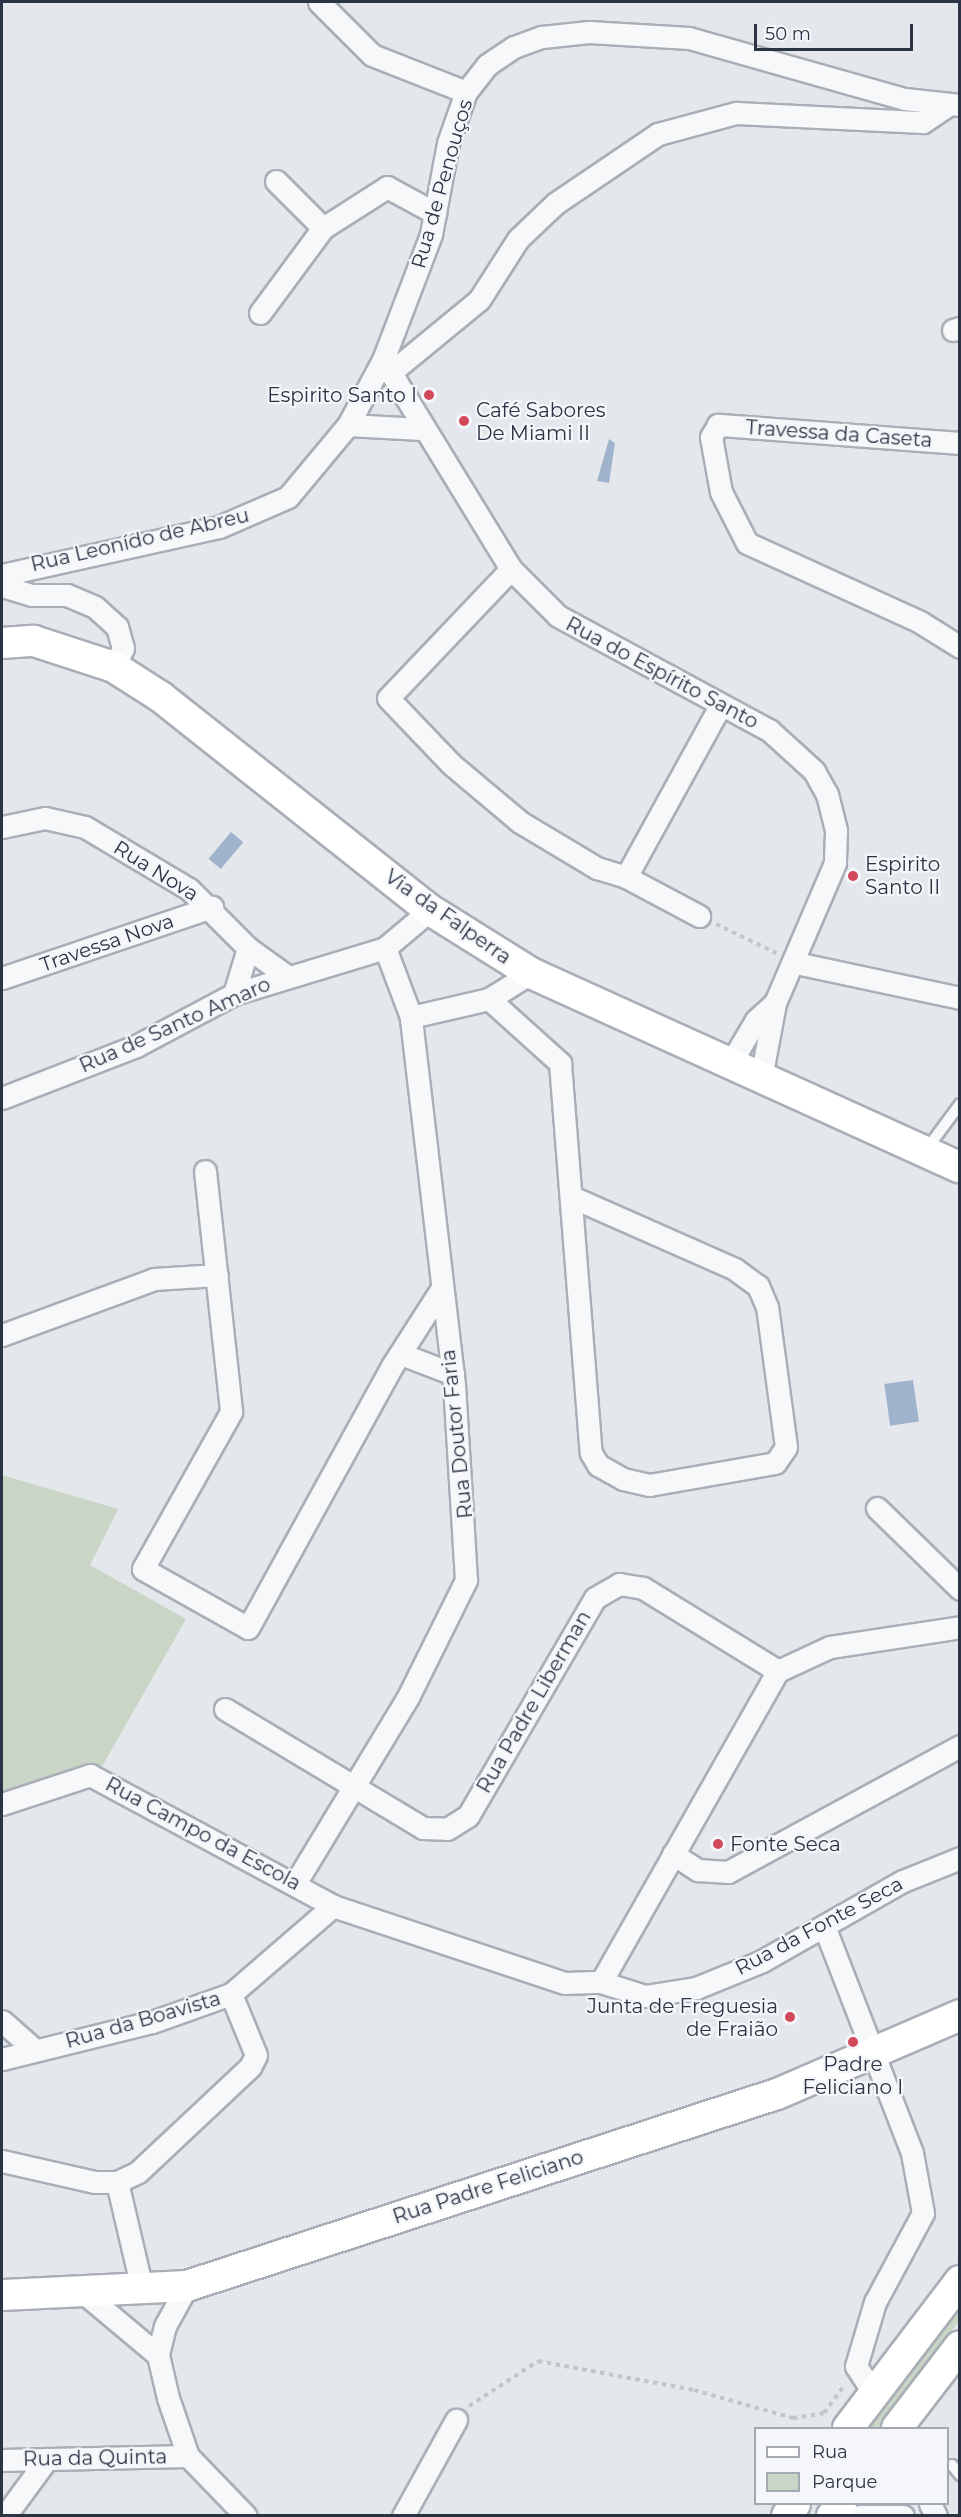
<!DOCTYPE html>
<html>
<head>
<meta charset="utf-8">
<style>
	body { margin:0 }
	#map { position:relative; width:961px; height:2517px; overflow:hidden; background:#e4e7ec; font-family:Montserrat,sans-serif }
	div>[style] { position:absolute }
	.green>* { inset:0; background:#c9d6c5 }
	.water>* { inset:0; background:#9fb4cc; transform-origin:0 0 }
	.path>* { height:4px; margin-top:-2px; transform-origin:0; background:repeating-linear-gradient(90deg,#c2c5cb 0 4.5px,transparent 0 9px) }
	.roads { filter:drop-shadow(2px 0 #a9aeb7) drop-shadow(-2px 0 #a9aeb7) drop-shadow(0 2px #a9aeb7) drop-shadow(0 -2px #a9aeb7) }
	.lane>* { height:10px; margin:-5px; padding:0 5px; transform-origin:5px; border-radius:5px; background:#f7f8fa }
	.street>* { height:21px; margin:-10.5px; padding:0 10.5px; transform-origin:10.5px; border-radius:10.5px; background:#f7f8fa }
	.secondary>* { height:30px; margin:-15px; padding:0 15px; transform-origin:15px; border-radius:15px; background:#fff }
	.dots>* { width:16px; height:16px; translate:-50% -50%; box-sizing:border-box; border:3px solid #f4f6f9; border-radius:50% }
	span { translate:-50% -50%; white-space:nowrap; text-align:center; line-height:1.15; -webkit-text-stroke:4.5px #f4f6f9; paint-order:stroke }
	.street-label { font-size:20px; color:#2b3445 }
	.poi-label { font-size:20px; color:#2b3445 }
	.right { translate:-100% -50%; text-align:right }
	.left { translate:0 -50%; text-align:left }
	.frame { position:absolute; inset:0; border:3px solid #2b3445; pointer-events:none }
	.legend { position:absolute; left:754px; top:2427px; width:195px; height:78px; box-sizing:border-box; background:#f4f6f9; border:2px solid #a4a8b1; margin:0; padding:8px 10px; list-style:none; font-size:18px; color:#2b3445 }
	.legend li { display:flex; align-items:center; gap:12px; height:30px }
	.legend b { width:30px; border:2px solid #a4a8b1 }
	.scale { position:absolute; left:754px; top:24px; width:159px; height:27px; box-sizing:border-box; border:3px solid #2b3445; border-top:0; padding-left:8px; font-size:18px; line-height:21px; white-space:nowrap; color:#2b3445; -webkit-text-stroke:4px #f4f6f9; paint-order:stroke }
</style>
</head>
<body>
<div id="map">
	<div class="green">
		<div style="clip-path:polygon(2px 1475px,118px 1509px,90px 1565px,186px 1619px,100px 1770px,79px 1766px,2px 1799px)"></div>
		<div style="clip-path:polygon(959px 2295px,959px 2321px,881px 2428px,861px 2428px)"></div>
	</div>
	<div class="water">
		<div style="clip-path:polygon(609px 439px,615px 443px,609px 483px,597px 481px)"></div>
		<div style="left:231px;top:832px;width:16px;height:35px;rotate:40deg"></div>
		<div style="left:913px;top:1380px;width:42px;height:29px;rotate:82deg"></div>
	</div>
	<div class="path">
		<div style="left:716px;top:924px;width:67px;rotate:25.8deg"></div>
		<div style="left:469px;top:2406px;width:82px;rotate:-33.1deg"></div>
		<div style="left:538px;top:2361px;width:159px;rotate:10.5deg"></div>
		<div style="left:694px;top:2390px;width:103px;rotate:15.8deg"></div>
		<div style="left:793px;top:2418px;width:31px;rotate:-9deg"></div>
		<div style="left:824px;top:2413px;width:36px;rotate:-54deg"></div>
	</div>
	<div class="roads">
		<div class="lane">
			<div style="left:926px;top:1150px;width:57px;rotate:-53.5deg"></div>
			<div style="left:952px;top:2465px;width:13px;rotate:51deg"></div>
		</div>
		<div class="street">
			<div style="left:319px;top:2px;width:75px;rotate:45deg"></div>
			<div style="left:372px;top:55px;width:101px;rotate:21.5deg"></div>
			<div style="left:276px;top:181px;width:66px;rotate:45deg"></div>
			<div style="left:323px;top:228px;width:76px;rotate:-32.6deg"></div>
			<div style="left:387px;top:187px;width:55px;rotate:28.4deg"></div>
			<div style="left:260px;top:313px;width:106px;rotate:-53.5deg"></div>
			<div style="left:953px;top:330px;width:7px;rotate:-16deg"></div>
			<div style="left:383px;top:360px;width:245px;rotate:58.5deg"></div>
			<div style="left:511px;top:569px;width:66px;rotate:45deg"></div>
			<div style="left:558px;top:616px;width:240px;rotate:28.4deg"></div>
			<div style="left:769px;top:730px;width:61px;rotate:42.3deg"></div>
			<div style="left:814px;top:771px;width:26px;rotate:61deg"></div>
			<div style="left:827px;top:794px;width:38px;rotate:76deg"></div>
			<div style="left:836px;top:831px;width:32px;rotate:92deg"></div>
			<div style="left:835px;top:863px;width:152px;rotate:113.2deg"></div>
			<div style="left:775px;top:1003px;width:76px;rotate:100.6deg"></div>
			<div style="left:390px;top:373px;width:115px;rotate:-39.4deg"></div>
			<div style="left:479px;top:300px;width:72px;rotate:-57.4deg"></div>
			<div style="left:518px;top:239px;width:52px;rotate:-43.5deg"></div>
			<div style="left:556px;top:203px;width:123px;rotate:-34.1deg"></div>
			<div style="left:658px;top:134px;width:81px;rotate:-15.1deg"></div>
			<div style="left:736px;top:113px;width:187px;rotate:2.8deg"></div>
			<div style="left:923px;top:122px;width:29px;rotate:-34deg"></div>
			<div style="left:348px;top:425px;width:73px;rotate:3.1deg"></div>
			<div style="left:960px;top:443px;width:243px;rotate:-175.7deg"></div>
			<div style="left:718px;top:425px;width:14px;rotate:120deg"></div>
			<div style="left:711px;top:437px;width:56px;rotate:79.7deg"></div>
			<div style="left:721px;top:492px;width:57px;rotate:63deg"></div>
			<div style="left:747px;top:543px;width:190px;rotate:24.5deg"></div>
			<div style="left:920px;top:622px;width:47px;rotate:32deg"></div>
			<div style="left:511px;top:569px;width:178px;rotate:133.6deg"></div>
			<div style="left:388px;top:698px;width:91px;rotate:46.3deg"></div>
			<div style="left:451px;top:764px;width:90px;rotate:40deg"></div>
			<div style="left:520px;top:822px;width:90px;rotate:30.9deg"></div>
			<div style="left:597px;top:868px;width:30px;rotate:17deg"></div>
			<div style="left:626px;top:877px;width:195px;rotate:-61.2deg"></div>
			<div style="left:2px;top:575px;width:222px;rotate:-12.5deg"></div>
			<div style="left:219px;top:527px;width:75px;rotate:-23.5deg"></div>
			<div style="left:288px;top:497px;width:94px;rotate:-50.2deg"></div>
			<div style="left:348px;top:425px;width:74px;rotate:-61.7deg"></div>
			<div style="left:383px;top:360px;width:135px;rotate:-69.1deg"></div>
			<div style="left:431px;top:234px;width:93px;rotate:-79.4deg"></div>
			<div style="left:448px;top:143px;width:54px;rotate:-70.6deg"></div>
			<div style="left:466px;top:92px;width:34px;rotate:-52deg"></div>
			<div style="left:487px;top:65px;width:32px;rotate:-34deg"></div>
			<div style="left:514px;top:47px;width:30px;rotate:-20deg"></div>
			<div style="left:542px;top:37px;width:47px;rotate:-6.1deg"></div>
			<div style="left:589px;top:32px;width:100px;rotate:3.4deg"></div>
			<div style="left:689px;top:38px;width:224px;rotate:15.8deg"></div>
			<div style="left:905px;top:99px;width:55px;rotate:6.2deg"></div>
			<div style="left:2px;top:586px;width:31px;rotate:17deg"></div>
			<div style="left:32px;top:595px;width:35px"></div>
			<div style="left:67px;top:595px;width:30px;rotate:23deg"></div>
			<div style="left:95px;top:607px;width:30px;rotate:42deg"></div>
			<div style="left:117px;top:627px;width:22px;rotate:74deg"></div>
			<div style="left:123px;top:648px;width:21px;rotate:115deg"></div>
			<div style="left:2px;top:827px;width:44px;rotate:-11.8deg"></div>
			<div style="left:45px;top:818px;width:41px;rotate:12.7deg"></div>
			<div style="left:85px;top:827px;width:121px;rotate:30.8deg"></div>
			<div style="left:189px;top:889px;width:83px;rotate:45deg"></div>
			<div style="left:248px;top:948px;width:48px;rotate:106.9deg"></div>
			<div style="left:626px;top:877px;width:83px;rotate:28.1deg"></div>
			<div style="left:248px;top:948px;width:48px;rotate:35.7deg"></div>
			<div style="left:796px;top:963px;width:168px;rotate:12deg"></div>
			<div style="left:2px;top:978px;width:222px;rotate:-18.7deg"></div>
			<div style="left:489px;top:999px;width:96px;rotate:42deg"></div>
			<div style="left:560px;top:1063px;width:391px;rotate:85.5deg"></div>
			<div style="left:591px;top:1453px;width:14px;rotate:60deg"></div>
			<div style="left:598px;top:1465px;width:29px;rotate:29deg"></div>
			<div style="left:623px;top:1479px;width:27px;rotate:13deg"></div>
			<div style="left:649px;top:1485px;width:128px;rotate:-9.9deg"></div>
			<div style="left:775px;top:1463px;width:19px;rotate:-55deg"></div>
			<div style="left:786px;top:1447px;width:141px;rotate:-97.7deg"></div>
			<div style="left:767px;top:1307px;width:23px;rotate:-113deg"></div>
			<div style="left:758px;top:1286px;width:29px;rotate:-144deg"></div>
			<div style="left:735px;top:1269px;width:178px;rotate:-156.2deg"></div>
			<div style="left:411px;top:1017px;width:74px;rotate:-110.6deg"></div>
			<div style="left:385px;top:948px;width:59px;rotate:-40.2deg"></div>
			<div style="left:730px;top:1064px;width:51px;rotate:-59.4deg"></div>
			<div style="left:756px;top:1020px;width:25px;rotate:-42deg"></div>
			<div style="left:2px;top:1098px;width:144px;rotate:-21.2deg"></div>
			<div style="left:136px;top:1046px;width:111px;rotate:-28deg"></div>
			<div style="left:234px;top:994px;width:158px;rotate:-16.9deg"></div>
			<div style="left:205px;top:1171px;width:242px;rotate:83.8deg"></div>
			<div style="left:231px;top:1412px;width:180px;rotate:119.3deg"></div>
			<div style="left:143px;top:1569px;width:120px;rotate:29.3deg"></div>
			<div style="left:248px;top:1628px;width:299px;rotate:-61.2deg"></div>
			<div style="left:392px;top:1366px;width:93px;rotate:-57.3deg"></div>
			<div style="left:2px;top:1335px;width:162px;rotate:-20.2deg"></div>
			<div style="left:154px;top:1279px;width:63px;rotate:-3.6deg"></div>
			<div style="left:401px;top:1354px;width:56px;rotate:21deg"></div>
			<div style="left:877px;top:1508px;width:116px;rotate:44.3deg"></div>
			<div style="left:225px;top:1709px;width:231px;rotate:31deg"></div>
			<div style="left:423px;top:1828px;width:24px;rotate:2deg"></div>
			<div style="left:447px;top:1829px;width:25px;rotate:-32deg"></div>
			<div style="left:468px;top:1816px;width:252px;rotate:-59.8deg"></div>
			<div style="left:595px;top:1598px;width:28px;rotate:-30deg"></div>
			<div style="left:619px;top:1584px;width:24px;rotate:9deg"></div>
			<div style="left:643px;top:1588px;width:158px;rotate:31.6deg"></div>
			<div style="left:2px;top:1804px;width:93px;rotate:-18.2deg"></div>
			<div style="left:90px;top:1775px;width:276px;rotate:28.3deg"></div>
			<div style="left:333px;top:1906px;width:244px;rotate:18.4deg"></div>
			<div style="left:565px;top:1983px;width:36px;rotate:-2deg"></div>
			<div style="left:601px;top:1982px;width:46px;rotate:17.7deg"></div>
			<div style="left:645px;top:1996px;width:52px;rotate:-8.9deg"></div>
			<div style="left:696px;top:1988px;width:71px;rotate:-22.2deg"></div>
			<div style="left:762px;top:1961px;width:162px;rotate:-29.6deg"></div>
			<div style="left:903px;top:1881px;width:61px;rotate:-22deg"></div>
			<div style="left:673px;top:1854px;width:30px;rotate:33deg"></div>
			<div style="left:698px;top:1870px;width:30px;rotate:4deg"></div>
			<div style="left:728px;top:1872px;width:264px;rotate:-28.5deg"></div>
			<div style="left:296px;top:1882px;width:216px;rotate:-58.8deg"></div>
			<div style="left:408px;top:1697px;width:131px;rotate:-63.6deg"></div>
			<div style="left:466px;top:1580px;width:195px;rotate:-93.5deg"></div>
			<div style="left:454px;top:1385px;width:371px;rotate:-96.7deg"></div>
			<div style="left:411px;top:1017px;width:80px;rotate:-13deg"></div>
			<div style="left:489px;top:999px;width:49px;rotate:-31.8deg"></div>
			<div style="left:824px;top:1926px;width:243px;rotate:68.8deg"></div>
			<div style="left:912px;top:2153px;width:61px;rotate:79.6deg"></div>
			<div style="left:923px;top:2213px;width:101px;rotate:118.3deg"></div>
			<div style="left:875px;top:2302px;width:67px;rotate:106.5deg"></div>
			<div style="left:856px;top:2366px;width:20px;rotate:57deg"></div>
			<div style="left:601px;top:1982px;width:358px;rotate:-60.4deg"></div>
			<div style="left:778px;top:1671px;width:57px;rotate:-24.8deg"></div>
			<div style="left:830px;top:1647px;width:132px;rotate:-8.7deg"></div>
			<div style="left:2px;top:2021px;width:44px;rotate:41.3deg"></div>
			<div style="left:2px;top:2059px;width:154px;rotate:-13.9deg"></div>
			<div style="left:152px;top:2022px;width:84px;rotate:-19.5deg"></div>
			<div style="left:231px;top:1994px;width:135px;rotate:-40.8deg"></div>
			<div style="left:2px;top:2161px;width:95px;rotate:12.7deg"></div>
			<div style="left:95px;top:2182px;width:22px"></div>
			<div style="left:117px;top:2182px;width:23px;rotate:-25deg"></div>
			<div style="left:138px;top:2172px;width:154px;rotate:-43.2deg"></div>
			<div style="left:250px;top:2067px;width:13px;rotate:-63deg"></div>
			<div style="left:256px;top:2055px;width:66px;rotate:-112.3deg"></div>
			<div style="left:117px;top:2182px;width:110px;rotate:76.8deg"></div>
			<div style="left:187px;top:2286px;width:46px;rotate:118.8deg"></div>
			<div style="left:165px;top:2326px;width:30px;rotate:104deg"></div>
			<div style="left:158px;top:2355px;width:44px;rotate:76.9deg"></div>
			<div style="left:168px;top:2398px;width:61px;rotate:71deg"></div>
			<div style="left:188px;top:2456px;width:83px;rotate:46deg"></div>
			<div style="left:85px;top:2294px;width:95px;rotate:39.9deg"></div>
			<div style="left:2px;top:2460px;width:186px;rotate:-1.2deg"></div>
			<div style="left:930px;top:2504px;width:13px;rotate:63deg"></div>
			<div style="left:5px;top:2516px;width:71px;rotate:-53.6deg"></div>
			<div style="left:403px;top:2516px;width:110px;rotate:-61.1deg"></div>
			<div style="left:859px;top:2516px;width:44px"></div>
		</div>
		<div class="secondary">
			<div style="left:2px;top:643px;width:32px;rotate:-4deg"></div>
			<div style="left:34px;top:641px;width:84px;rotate:18deg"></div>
			<div style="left:114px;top:667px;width:56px;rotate:32.6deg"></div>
			<div style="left:161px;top:697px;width:343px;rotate:38.4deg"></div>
			<div style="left:430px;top:910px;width:119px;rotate:32deg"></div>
			<div style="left:531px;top:973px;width:471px;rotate:24.4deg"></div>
			<div style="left:2px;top:2295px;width:185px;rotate:-2.8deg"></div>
			<div style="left:187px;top:2286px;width:620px;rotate:-18.03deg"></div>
			<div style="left:777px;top:2094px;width:199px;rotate:-23.3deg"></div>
			<div style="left:848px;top:2428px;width:185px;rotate:-52.7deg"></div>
			<div style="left:897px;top:2428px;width:103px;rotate:-52.5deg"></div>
			<div style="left:787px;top:2516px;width:14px;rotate:-56deg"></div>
			<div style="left:832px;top:2516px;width:15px;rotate:-53deg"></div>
		</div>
	</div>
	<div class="dots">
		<div style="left:429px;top:395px;background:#d1495b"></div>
		<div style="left:464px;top:421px;background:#d1495b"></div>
		<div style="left:853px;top:876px;background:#d1495b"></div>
		<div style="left:718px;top:1844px;background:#d1495b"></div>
		<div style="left:790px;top:2017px;background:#d1495b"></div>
		<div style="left:853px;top:2042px;background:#d1495b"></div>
	</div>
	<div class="street-label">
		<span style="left:442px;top:184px;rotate:-74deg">Rua de Penouços</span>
		<span style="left:839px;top:434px;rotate:4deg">Travessa da Caseta</span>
		<span style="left:140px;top:540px;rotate:-13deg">Rua Leonído de Abreu</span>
		<span style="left:662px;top:673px;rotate:28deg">Rua do Espírito Santo</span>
		<span style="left:156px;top:871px;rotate:32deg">Rua Nova</span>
		<span style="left:448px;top:917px;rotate:35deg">Via da Falperra</span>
		<span style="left:107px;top:943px;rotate:-19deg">Travessa Nova</span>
		<span style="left:175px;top:1025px;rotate:-24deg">Rua de Santo Amaro</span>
		<span style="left:457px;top:1434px;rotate:-96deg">Rua Doutor Faria</span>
		<span style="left:534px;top:1702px;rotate:-60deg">Rua Padre Liberman</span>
		<span style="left:203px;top:1834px;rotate:28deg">Rua Campo da Escola</span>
		<span style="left:819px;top:1926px;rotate:-28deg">Rua da Fonte Seca</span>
		<span style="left:143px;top:2020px;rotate:-16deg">Rua da Boavista</span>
		<span style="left:488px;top:2187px;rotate:-18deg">Rua Padre Feliciano</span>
		<span style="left:95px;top:2458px;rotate:-1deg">Rua da Quinta</span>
	</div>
	<div class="poi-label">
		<span class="right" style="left:417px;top:395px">Espirito Santo I</span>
		<span class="left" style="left:476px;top:422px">Café Sabores<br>De Miami II</span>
		<span class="left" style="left:865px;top:876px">Espirito<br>Santo II</span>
		<span class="left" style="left:730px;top:1844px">Fonte Seca</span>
		<span class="right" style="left:778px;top:2018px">Junta de Freguesia<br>de Fraião</span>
		<span style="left:853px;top:2076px">Padre<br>Feliciano I</span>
	</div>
	<div class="frame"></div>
	<ul class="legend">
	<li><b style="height:8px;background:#fff"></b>Rua</li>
	<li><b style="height:16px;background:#c9d6c5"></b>Parque</li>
	</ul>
	<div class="scale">50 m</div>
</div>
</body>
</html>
